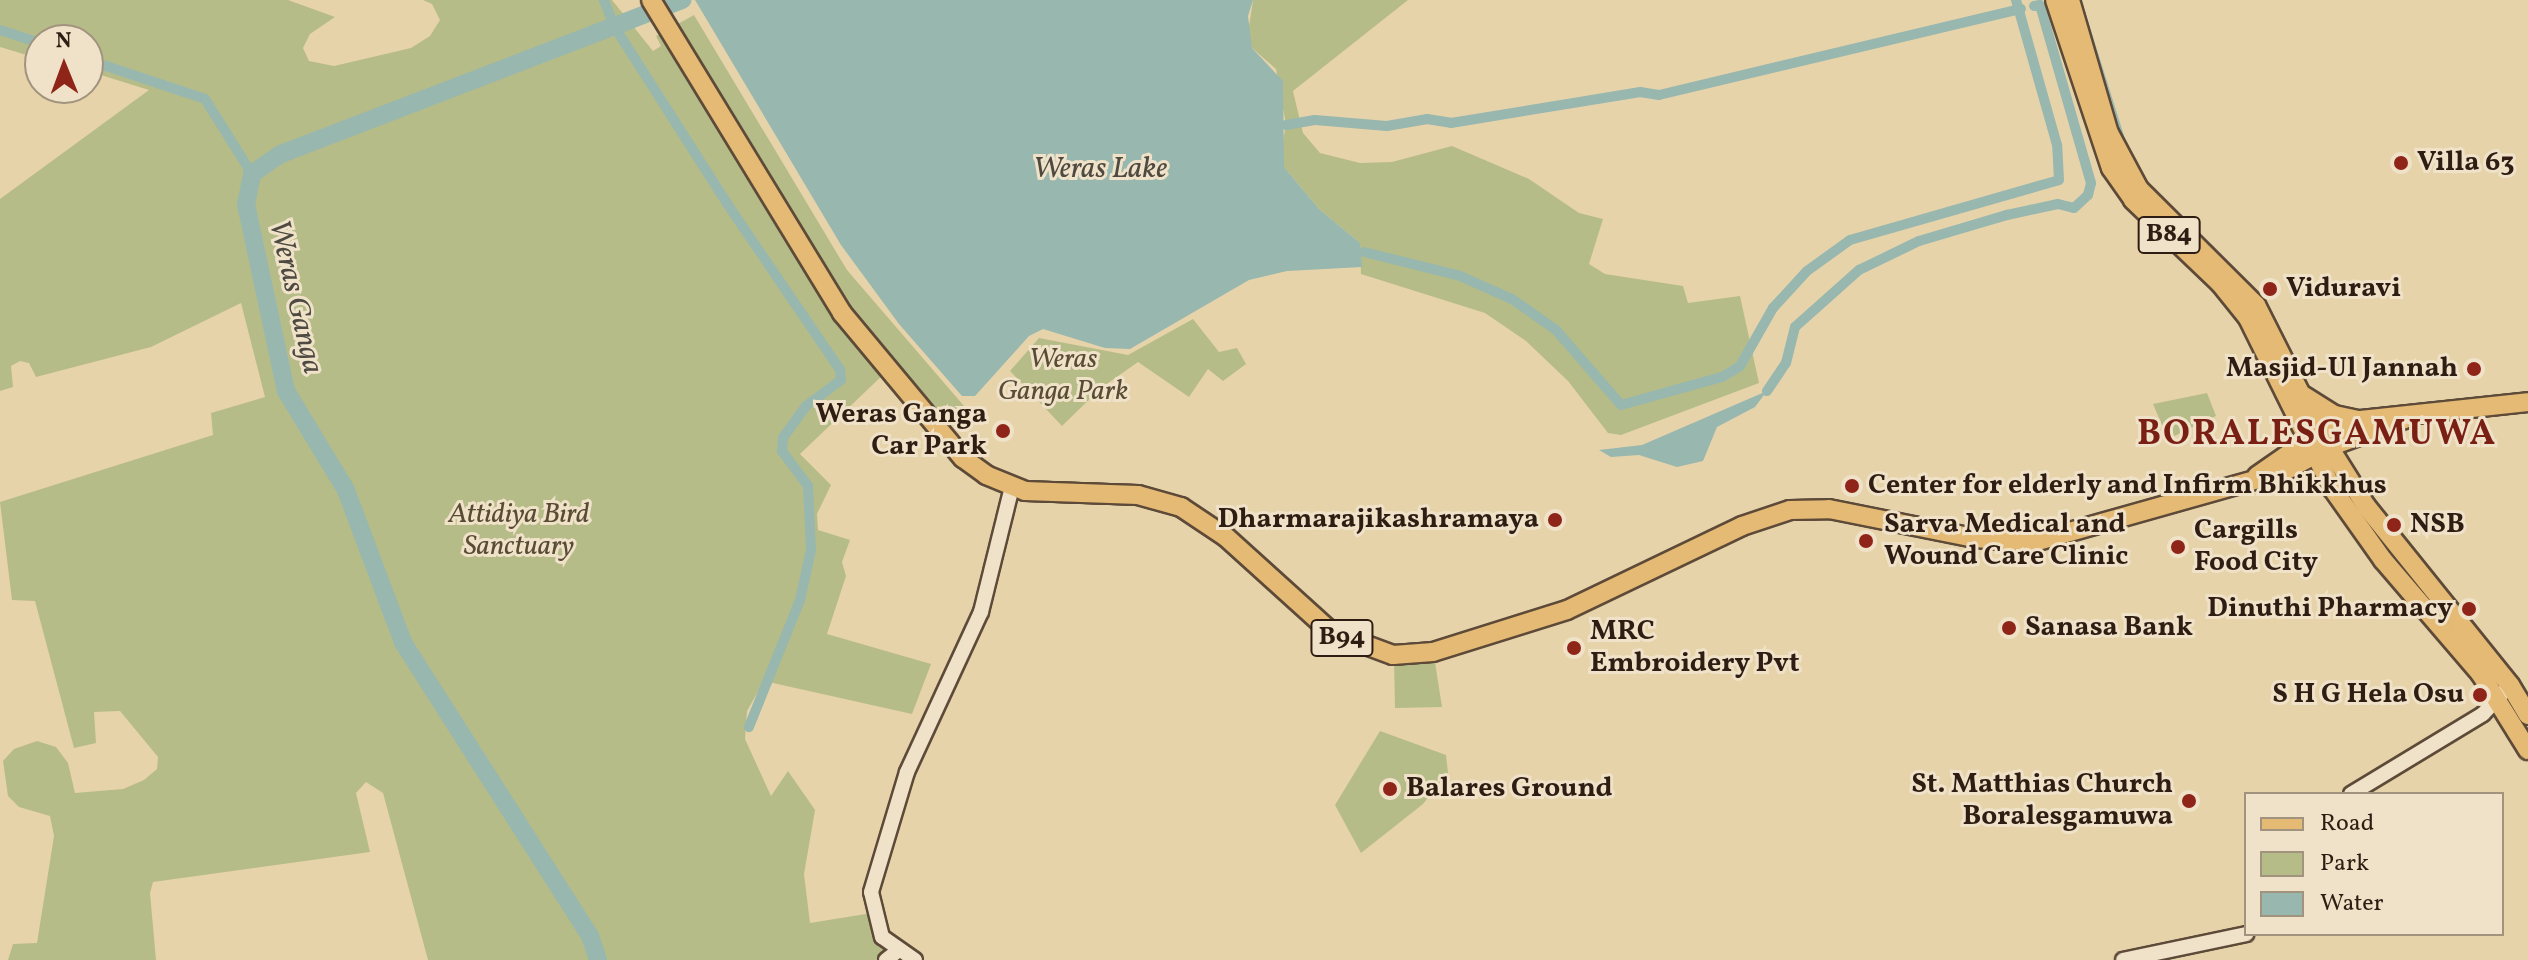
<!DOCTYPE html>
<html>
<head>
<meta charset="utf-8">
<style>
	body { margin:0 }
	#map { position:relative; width:2528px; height:960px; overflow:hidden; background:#e7d3aa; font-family:Vollkorn,serif }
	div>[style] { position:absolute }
	.green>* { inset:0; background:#b6bc88 }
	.water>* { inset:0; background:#97b7af }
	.stream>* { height:3px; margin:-1.5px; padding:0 1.5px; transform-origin:1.5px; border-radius:1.5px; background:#97b7af }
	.canal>* { height:10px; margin:-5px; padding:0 5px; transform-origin:5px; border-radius:5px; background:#97b7af }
	.river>* { height:18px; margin:-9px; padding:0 9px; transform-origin:9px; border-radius:9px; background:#97b7af }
	.roads { filter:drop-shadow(2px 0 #5d4a38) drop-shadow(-2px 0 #5d4a38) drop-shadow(0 2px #5d4a38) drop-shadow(0 -2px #5d4a38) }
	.tertiary>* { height:14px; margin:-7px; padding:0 7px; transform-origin:7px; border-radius:7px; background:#efe2c8 }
	.primary>* { height:18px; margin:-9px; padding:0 9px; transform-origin:9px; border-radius:9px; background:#e4ba75 }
	.dots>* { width:22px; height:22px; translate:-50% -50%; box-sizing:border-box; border:4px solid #efe2c8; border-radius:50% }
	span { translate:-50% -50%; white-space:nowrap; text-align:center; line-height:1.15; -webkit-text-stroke:6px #efe2c8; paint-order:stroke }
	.shield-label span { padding:2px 6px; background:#efe2c8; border:2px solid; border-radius:6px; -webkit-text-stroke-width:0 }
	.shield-label { font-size:26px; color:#2f1c12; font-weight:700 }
	.poi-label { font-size:28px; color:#2f1c12; font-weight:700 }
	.left { translate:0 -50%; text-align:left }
	.right { translate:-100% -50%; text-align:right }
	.park-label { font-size:28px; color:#584c35; font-style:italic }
	.water-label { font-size:30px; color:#4e4a41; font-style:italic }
	.district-label { font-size:36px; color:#7a1f14; font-weight:700; letter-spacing:2px }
	.legend { position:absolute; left:2244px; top:792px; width:260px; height:144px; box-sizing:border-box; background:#efe2c8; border:2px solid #a2937f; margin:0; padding:10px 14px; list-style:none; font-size:24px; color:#2f1c12 }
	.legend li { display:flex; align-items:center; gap:16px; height:40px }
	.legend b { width:40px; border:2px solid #a2937f }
	.north { position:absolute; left:24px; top:24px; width:80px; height:80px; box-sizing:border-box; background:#efe2c8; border:2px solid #a2937f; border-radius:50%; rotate:359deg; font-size:22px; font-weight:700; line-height:32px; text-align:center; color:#2f1c12 }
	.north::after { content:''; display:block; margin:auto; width:28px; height:36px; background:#8f2418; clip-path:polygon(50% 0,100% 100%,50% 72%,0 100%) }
</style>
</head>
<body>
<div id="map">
	<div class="green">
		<div style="clip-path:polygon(0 0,288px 0,335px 17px,310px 34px,303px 48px,309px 61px,334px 66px,411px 48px,430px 36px,440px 20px,432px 4px,423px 0,612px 0,653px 51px,661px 46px,656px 36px,694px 15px,847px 270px,964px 406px,942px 437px,886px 372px,800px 454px,831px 485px,817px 514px,818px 530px,850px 540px,842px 562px,846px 576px,827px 634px,931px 664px,912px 714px,764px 681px,747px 711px,745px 739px,771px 796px,788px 771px,815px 810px,804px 874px,810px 923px,872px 913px,892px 947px,886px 960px,428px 960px,383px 793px,366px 782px,356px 793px,370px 852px,153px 882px,150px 893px,156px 960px,8px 960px,13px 944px,37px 943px,54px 836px,50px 816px,19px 807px,8px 796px,3px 761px,14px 749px,37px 741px,56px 747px,68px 763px,75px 793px,123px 789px,144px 780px,157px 769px,158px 757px,120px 711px,94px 712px,96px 743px,74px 748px,35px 601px,12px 600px,0 502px,213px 435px,211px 413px,265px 397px,241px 303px,151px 347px,36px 377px,29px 363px,20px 361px,11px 366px,13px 387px,0 391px,0 199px,149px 90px,88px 71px,88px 40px,40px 40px,40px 59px,0 47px)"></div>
		<div style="clip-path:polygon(1253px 0,1408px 0,1293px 91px,1303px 133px,1320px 153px,1360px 163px,1392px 162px,1452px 146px,1529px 179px,1579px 213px,1603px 219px,1589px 264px,1605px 274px,1683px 286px,1688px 303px,1740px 296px,1759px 383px,1621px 435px,1608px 433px,1568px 381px,1526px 341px,1485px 313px,1361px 274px,1360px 243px,1319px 209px,1284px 167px,1280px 157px,1286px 125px,1276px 69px,1252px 48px,1248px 33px)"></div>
		<div style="clip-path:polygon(1193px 319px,1219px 352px,1237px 348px,1246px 364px,1223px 381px,1208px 369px,1189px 397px,1138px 362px,1101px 388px,1062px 426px,1010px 371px,1039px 338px,1128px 355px)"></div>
		<div style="clip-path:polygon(2207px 393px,2216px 416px,2168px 439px,2153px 404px)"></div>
		<div style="clip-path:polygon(1434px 656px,1442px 707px,1395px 708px,1394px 659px)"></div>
		<div style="clip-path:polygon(1380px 731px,1446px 755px,1448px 773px,1423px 804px,1361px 853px,1335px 805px)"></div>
	</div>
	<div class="water">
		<div style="clip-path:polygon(695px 0,1253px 0,1248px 16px,1252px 48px,1283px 81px,1284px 167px,1319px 209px,1360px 243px,1362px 267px,1287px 271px,1249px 280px,1130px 349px,1105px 348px,1043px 329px,1029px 336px,975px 396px,962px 396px,899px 324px,841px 245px)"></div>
		<div style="clip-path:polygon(1767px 391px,1755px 407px,1717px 427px,1703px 461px,1677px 467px,1639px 455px,1611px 457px,1599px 450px,1642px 445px)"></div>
	</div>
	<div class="stream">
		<div style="left:2083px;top:11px;width:137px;rotate:72.6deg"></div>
	</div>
	<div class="canal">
		<div style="left:604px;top:0;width:28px;rotate:69deg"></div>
		<div style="left:614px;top:26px;width:212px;rotate:57.5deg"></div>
		<div style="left:728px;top:205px;width:199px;rotate:55.8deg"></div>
		<div style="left:840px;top:370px;width:10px;rotate:84deg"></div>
		<div style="left:841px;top:380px;width:44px;rotate:143.4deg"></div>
		<div style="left:806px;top:406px;width:39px;rotate:126deg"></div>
		<div style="left:783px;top:438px;width:13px;rotate:94deg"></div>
		<div style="left:782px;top:451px;width:44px;rotate:53.4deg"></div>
		<div style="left:808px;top:486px;width:64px;rotate:87.3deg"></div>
		<div style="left:811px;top:550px;width:51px;rotate:102.4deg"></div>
		<div style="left:800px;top:600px;width:137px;rotate:111.9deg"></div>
		<div style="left:0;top:30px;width:42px;rotate:18deg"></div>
		<div style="left:88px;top:60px;width:123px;rotate:18.4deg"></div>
		<div style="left:205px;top:99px;width:89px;rotate:57.9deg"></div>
		<div style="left:1286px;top:125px;width:29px;rotate:-10deg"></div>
		<div style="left:1315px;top:120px;width:72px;rotate:4.8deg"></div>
		<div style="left:1387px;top:126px;width:41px;rotate:-9.9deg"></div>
		<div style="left:1427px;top:119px;width:24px;rotate:9deg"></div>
		<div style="left:1451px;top:123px;width:192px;rotate:-9.3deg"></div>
		<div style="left:1640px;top:92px;width:19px;rotate:9deg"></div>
		<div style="left:1659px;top:95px;width:372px;rotate:-13.4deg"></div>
		<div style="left:1364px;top:252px;width:99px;rotate:14deg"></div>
		<div style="left:1460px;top:276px;width:57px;rotate:23.9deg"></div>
		<div style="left:1512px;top:299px;width:54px;rotate:35.2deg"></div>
		<div style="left:1556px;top:330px;width:99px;rotate:49.1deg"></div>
		<div style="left:1621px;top:405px;width:105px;rotate:-15.5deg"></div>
		<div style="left:1722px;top:377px;width:21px;rotate:-31deg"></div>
		<div style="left:1740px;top:366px;width:67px;rotate:-60.4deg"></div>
		<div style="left:1773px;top:308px;width:50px;rotate:-47.4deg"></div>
		<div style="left:1807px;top:271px;width:53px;rotate:-35.8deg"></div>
		<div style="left:1850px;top:240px;width:217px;rotate:-16deg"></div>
		<div style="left:2059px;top:180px;width:35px;rotate:-93deg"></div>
		<div style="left:2057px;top:145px;width:151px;rotate:-105.8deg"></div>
		<div style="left:1767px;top:391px;width:34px;rotate:-56deg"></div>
		<div style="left:1786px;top:363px;width:37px;rotate:-76deg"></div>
		<div style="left:1795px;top:327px;width:86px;rotate:-41.7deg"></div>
		<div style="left:1859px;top:270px;width:67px;rotate:-25.8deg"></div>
		<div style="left:1919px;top:241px;width:92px;rotate:-16.5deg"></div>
		<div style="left:2007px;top:215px;width:52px;rotate:-12.2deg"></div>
		<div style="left:2058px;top:204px;width:16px;rotate:14deg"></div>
		<div style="left:2074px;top:208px;width:19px;rotate:-43deg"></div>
		<div style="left:2088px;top:195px;width:12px;rotate:-76deg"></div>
		<div style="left:2091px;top:183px;width:185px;rotate:-106deg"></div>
		<div style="left:2040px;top:5px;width:6px;rotate:171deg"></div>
	</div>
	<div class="river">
		<div style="left:598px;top:960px;width:25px;rotate:-108deg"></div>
		<div style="left:590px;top:936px;width:348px;rotate:-122.5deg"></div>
		<div style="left:403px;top:642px;width:162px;rotate:-110.6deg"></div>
		<div style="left:346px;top:490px;width:116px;rotate:-121.2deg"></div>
		<div style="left:286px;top:391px;width:190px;rotate:-102.1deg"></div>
		<div style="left:246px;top:205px;width:32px;rotate:-79deg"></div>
		<div style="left:252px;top:174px;width:35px;rotate:-35deg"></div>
		<div style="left:281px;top:154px;width:430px;rotate:-21deg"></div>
	</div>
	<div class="roads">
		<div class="tertiary">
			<div style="left:2351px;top:794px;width:154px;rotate:-31.2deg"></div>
			<div style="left:2483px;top:714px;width:40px;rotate:-47deg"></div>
			<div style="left:886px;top:960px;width:16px;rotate:-38deg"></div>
			<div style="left:915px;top:960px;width:40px;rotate:-145.1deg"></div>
			<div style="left:882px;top:937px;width:46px;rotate:-103.7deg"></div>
			<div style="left:871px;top:892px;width:125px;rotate:-73.3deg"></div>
			<div style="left:907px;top:772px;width:176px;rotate:-65.2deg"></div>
			<div style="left:981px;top:612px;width:129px;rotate:-76.1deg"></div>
			<div style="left:2123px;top:960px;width:126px;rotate:-11.9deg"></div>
		</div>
		<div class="primary">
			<div style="left:651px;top:0;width:367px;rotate:58.6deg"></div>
			<div style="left:842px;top:313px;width:189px;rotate:50.2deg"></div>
			<div style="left:963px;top:458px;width:29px;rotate:36deg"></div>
			<div style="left:986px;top:475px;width:42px;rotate:22.3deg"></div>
			<div style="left:1025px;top:491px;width:113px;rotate:2deg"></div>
			<div style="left:1138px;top:495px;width:45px;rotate:15.6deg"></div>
			<div style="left:1181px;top:507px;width:54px;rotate:33.7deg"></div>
			<div style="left:1226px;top:537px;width:142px;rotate:42.1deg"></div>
			<div style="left:1331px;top:632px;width:66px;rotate:20.4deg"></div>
			<div style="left:1393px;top:655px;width:40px;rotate:-4.3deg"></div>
			<div style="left:1433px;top:652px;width:140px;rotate:-17.4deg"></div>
			<div style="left:1567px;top:610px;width:194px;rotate:-25.6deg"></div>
			<div style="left:1742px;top:526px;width:51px;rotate:-18.4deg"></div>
			<div style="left:1790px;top:510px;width:39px;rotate:-1deg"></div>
			<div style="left:1829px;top:509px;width:148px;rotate:11.3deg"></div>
			<div style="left:1974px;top:538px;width:60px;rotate:3.8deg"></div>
			<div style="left:2034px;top:542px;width:259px;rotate:-15.7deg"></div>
			<div style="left:2283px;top:472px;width:52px;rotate:-28.5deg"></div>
			<div style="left:2329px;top:447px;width:81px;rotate:-20.2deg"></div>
			<div style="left:2055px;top:0;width:177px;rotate:71.6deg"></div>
			<div style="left:2111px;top:168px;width:39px;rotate:55deg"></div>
			<div style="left:2133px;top:200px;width:120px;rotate:43.7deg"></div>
			<div style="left:2220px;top:283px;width:45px;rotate:51.3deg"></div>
			<div style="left:2248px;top:318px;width:190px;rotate:63.7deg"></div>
			<div style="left:2332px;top:488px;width:88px;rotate:54.7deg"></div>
			<div style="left:2383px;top:560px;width:149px;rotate:49.4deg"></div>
			<div style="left:2480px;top:673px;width:91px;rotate:58.1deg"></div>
			<div style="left:2070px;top:0;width:139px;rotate:73.7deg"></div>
			<div style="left:2109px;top:133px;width:64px;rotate:61.8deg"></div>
			<div style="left:2139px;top:189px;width:165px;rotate:44.8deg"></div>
			<div style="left:2256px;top:305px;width:144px;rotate:63.3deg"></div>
			<div style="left:2321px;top:434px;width:85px;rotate:58deg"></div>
			<div style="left:2366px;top:506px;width:230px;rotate:51.2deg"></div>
			<div style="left:2510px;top:685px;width:35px;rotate:59deg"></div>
			<div style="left:2304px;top:396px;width:36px;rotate:32deg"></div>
			<div style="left:2335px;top:415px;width:25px;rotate:12deg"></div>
			<div style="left:2257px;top:476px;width:60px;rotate:-34.8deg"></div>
			<div style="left:2306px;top:442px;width:58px;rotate:-22.2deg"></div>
			<div style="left:2360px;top:420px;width:169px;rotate:-6.1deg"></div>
		</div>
	</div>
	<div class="dots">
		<div style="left:2401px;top:163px;background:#8f2418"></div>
		<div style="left:2270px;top:289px;background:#8f2418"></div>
		<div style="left:2474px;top:369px;background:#8f2418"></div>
		<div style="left:1003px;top:431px;background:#8f2418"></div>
		<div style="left:1852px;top:486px;background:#8f2418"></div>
		<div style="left:1555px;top:520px;background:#8f2418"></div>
		<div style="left:2394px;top:525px;background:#8f2418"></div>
		<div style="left:1866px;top:541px;background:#8f2418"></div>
		<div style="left:2178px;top:547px;background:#8f2418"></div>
		<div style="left:2469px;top:609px;background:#8f2418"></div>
		<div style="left:2009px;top:628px;background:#8f2418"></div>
		<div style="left:1574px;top:648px;background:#8f2418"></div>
		<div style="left:2480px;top:695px;background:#8f2418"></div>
		<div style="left:1390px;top:789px;background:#8f2418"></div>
		<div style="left:2189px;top:801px;background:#8f2418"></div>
	</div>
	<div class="shield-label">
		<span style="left:2169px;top:235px">B84</span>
		<span style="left:1342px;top:638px">B94</span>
	</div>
	<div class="poi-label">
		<span class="left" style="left:2417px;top:163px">Villa 63</span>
		<span class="left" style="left:2286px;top:289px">Viduravi</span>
		<span class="right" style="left:2458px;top:369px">Masjid-Ul Jannah</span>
		<span class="right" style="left:987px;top:431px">Weras Ganga<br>Car Park</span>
		<span class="left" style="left:1868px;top:486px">Center for elderly and Infirm Bhikkhus</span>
		<span class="right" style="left:1539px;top:520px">Dharmarajikashramaya</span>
		<span class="left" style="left:1884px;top:541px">Sarva Medical and<br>Wound Care Clinic</span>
		<span class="left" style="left:2410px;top:525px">NSB</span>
		<span class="left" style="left:2194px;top:547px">Cargills<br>Food City</span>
		<span class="right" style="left:2453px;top:609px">Dinuthi Pharmacy</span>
		<span class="left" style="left:2025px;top:628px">Sanasa Bank</span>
		<span class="left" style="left:1590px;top:648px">MRC<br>Embroidery Pvt</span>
		<span class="right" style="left:2464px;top:695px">S H G Hela Osu</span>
		<span class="right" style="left:2173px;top:801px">St. Matthias Church<br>Boralesgamuwa</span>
		<span class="left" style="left:1406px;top:789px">Balares Ground</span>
	</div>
	<div class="park-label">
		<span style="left:1063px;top:376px">Weras<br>Ganga Park</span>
		<span style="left:519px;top:531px">Attidiya Bird<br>Sanctuary</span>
	</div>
	<div class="water-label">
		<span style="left:1100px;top:169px">Weras Lake</span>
		<span style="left:295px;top:297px;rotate:77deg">Weras Ganga</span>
	</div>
	<div class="district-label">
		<span style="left:2317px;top:436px">BORALESGAMUWA</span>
	</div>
	<ul class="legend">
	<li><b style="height:10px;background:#e4ba75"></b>Road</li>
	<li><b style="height:22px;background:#b6bc88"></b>Park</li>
	<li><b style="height:22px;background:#97b7af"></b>Water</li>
	</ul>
	<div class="north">N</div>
</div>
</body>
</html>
